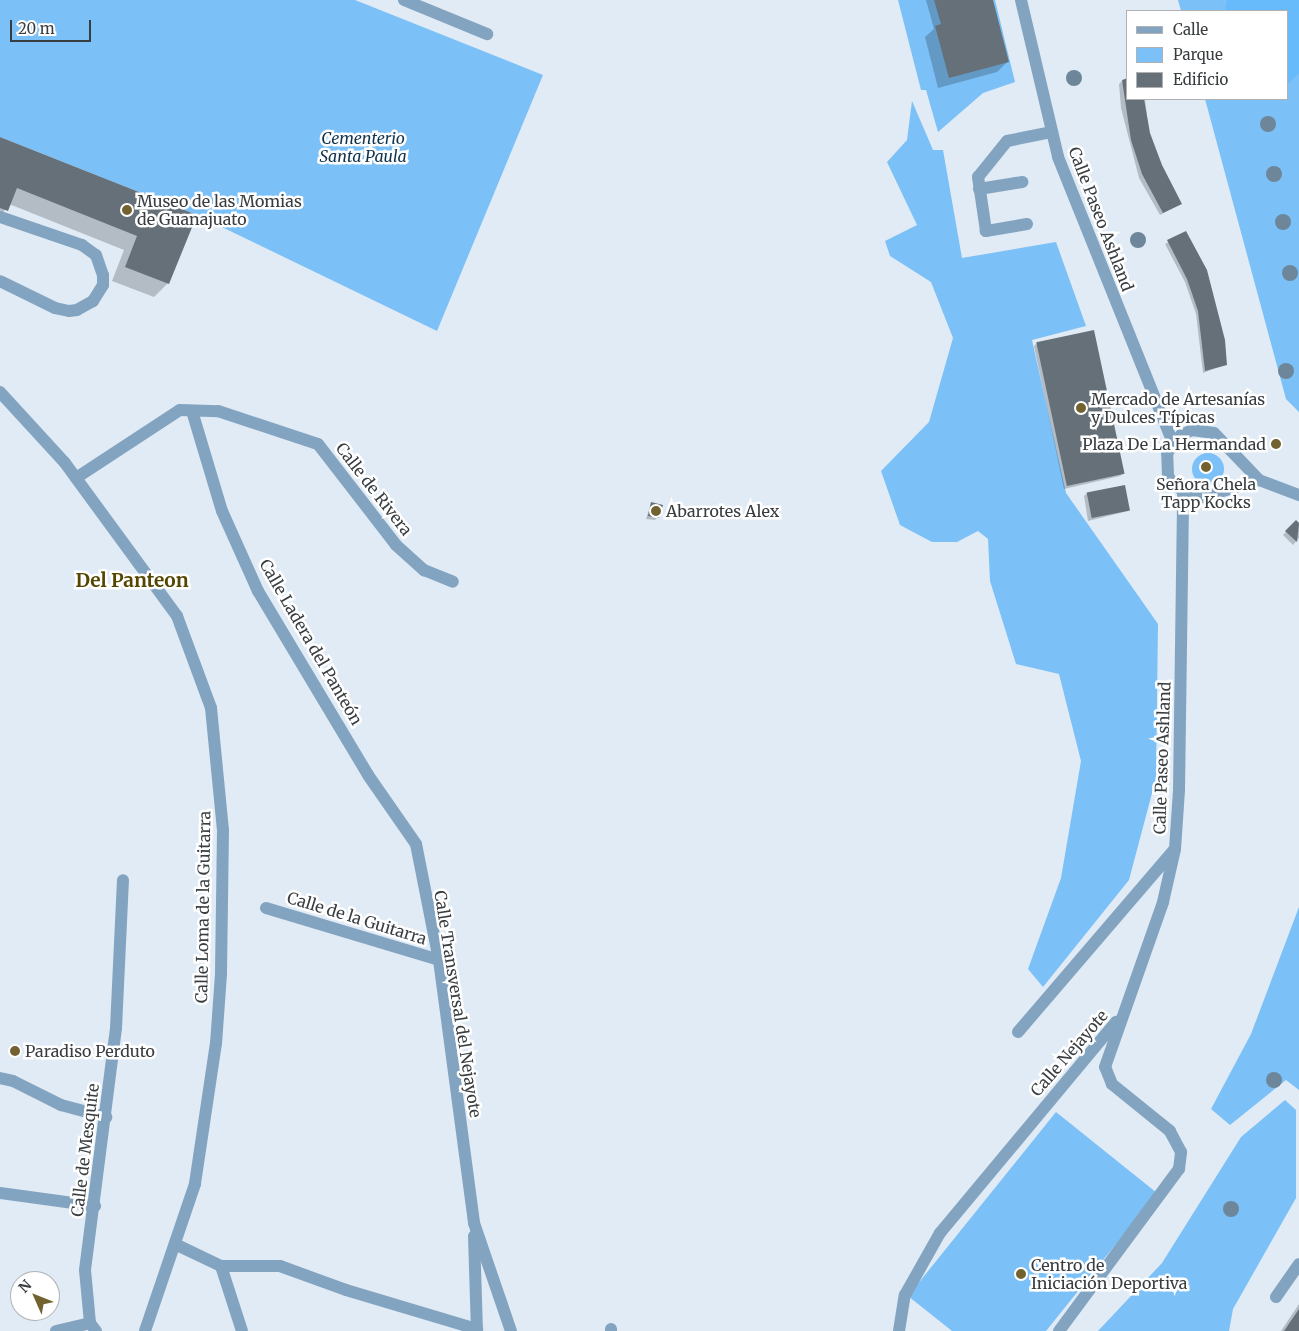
<!DOCTYPE html>
<html>
<head>
<meta charset="utf-8">
<style>
	body { margin:0 }
	#map { position:relative; width:1299px; height:1331px; overflow:hidden; background:#e0ebf5; font-family:Merriweather,serif }
	div>[style] { position:absolute }
	.green>* { inset:0; background:#7bc0f7 }
	.round { border-radius:50% }
	.forest>* { inset:0; background:#68bbfb }
	.shadow>* { inset:0; background:#0003 }
	.building>* { inset:0; background:#667078; transform-origin:0 0 }
	.service>* { height:12px; margin:-6px; padding:0 6px; transform-origin:6px; border-radius:6px; background:#83a4c1 }
	.pedestrian>* { height:12px; margin:-6px; padding:0 6px; transform-origin:6px; border-radius:6px; background:#83a4c1 }
	.minor>* { height:12px; margin:-6px; padding:0 6px; transform-origin:6px; border-radius:6px; background:#83a4c1 }
	.tertiary>* { height:12px; margin:-6px; padding:0 6px; transform-origin:6px; border-radius:6px; background:#83a4c1 }
	.trees>* { width:16px; height:16px; margin:-8px; border-radius:50%; background:#6e8699 }
	.dots>* { width:14px; height:14px; translate:-50% -50%; box-sizing:border-box; border:2px solid #fff; border-radius:50% }
	span { translate:-50% -50%; white-space:nowrap; text-align:center; line-height:1.15; -webkit-text-stroke:5px #fff; paint-order:stroke }
	.park-label { font-size:16px; color:#10334d; font-style:italic }
	.poi-label { font-size:16px; color:#383d40 }
	.left { translate:0 -50%; text-align:left }
	.right { translate:-100% -50%; text-align:right }
	.street-label { font-size:16px; color:#383d40 }
	.quarter-label { font-size:19px; color:#544501; font-weight:700 }
	.legend { position:absolute; left:1126px; top:10px; width:162px; height:90px; box-sizing:border-box; background:#fff; border:1px solid #afb1b3; margin:0; padding:6px 9px; list-style:none; font-size:15px; color:#383d40 }
	.legend li { display:flex; align-items:center; gap:10px; height:25px }
	.legend b { width:25px; border:1px solid #afb1b3 }
	.north { position:absolute; left:10px; top:1271px; width:50px; height:50px; box-sizing:border-box; background:#fff; border:1px solid #afb1b3; border-radius:50%; rotate:314deg; font-size:14px; font-weight:700; line-height:20px; text-align:center; color:#383d40 }
	.north::after { content:''; display:block; margin:auto; width:18px; height:22px; background:#716230; clip-path:polygon(50% 0,100% 100%,50% 72%,0 100%) }
	.scale { position:absolute; left:10px; top:20px; width:81px; height:22px; box-sizing:border-box; border:2px solid #383d40; border-top:0; padding-left:6px; font-size:15px; line-height:18px; white-space:nowrap; color:#383d40; -webkit-text-stroke:4px #fff; paint-order:stroke }
</style>
</head>
<body>
<div id="map">
	<div class="green">
		<div style="clip-path:polygon(0 0,355px 0,543px 75px,437px 331px,197px 215px,0 137px)"></div>
		<div style="clip-path:polygon(898px 0,995px 0,1015px 82px,983px 93px,938px 132px,926px 90px,921px 90px)"></div>
		<div style="clip-path:polygon(1178px 0,1299px 0,1299px 412px,1286px 399px,1205px 99px,1288px 99px,1288px 11px,1181px 11px)"></div>
		<div style="clip-path:polygon(912px 101px,933px 150px,943px 150px,962px 258px,1056px 242px,1086px 326px,1032px 340px,1066px 493px,1158px 624px,1156px 778px,1129px 880px,1043px 987px,1028px 969px,1061px 878px,1081px 761px,1059px 674px,1016px 664px,990px 581px,988px 539px,978px 531px,957px 542px,932px 542px,900px 525px,881px 471px,929px 422px,953px 338px,931px 282px,890px 256px,885px 241px,917px 225px,887px 162px,907px 140px)"></div>
		<div class="round" style="left:1192px;top:453px;width:32px;height:32px"></div>
		<div style="clip-path:polygon(1299px 907px,1299px 1090px,1286px 1080px,1230px 1125px,1211px 1109px,1251px 1034px)"></div>
		<div style="clip-path:polygon(1285px 1100px,1296px 1110px,1296px 1198px,1233px 1309px,1229px 1331px,1098px 1331px,1162px 1263px,1241px 1137px)"></div>
		<div style="clip-path:polygon(1056px 1112px,1157px 1193px,1046px 1331px,952px 1331px,908px 1296px)"></div>
	</div>
	<div class="forest">
		<div style="clip-path:polygon(1227px 0,1299px 0,1299px 73px,1288px 84px,1288px 11px,1225px 11px)"></div>
	</div>
	<div class="shadow">
		<div style="clip-path:polygon(926px 0,991px 0,1008px 61px,997px 72px,938px 88px,925px 37px,934px 29px)"></div>
		<div style="clip-path:polygon(1122px 81px,1128px 99px,1145px 99px,1149px 133px,1160px 166px,1180px 204px,1160px 215px,1139px 178px,1121px 108px,1119px 84px)"></div>
		<div style="clip-path:polygon(0 138px,195px 216px,168px 283px,154px 297px,112px 281px,124px 250px,9px 204px,0 217px)"></div>
		<div style="clip-path:polygon(1185px 233px,1226px 364px,1203px 373px,1196px 314px,1185px 282px,1165px 244px)"></div>
		<div style="clip-path:polygon(1037px 343px,1124px 473px,1120px 476px,1064px 489px,1034px 346px)"></div>
		<div style="clip-path:polygon(1087px 493px,1128px 511px,1088px 521px,1084px 496px)"></div>
		<div style="clip-path:polygon(651px 503px,658px 517px,655px 520px,646px 519px)"></div>
		<div style="clip-path:polygon(1296px 522px,1299px 525px,1299px 538px,1293px 545px,1283px 535px)"></div>
		<div style="clip-path:polygon(1299px 1304px,1299px 1331px,1281px 1331px)"></div>
	</div>
	<div class="building">
		<div style="clip-path:polygon(934px 0,993px 0,1009px 62px,949px 78px,935px 26px,941px 24px)"></div>
		<div style="clip-path:polygon(1128px 78px,1128px 99px,1144px 99px,1150px 133px,1162px 165px,1182px 204px,1163px 213px,1142px 174px,1131px 140px,1122px 80px)"></div>
		<div style="clip-path:polygon(0 137px,197px 215px,169px 284px,125px 267px,137px 236px,17px 188px,8px 211px,0 208px)"></div>
		<div style="clip-path:polygon(1186px 231px,1207px 270px,1225px 340px,1227px 365px,1205px 371px,1198px 311px,1187px 279px,1167px 240px)"></div>
		<div style="left:1094px;top:330px;width:147px;height:59px;rotate:78deg"></div>
		<div style="left:1125px;top:485px;width:26px;height:39px;rotate:79deg"></div>
		<div style="clip-path:polygon(651px 502px,663px 505px,659px 518px,648px 516px)"></div>
		<div style="clip-path:polygon(1296px 520px,1299px 523px,1297px 542px,1285px 531px)"></div>
		<div style="clip-path:polygon(1299px 1309px,1299px 1331px,1284px 1331px)"></div>
	</div>
	<div class="service">
		<div style="left:979px;top:189px;width:44px;rotate:-9.2deg"></div>
		<div style="left:0;top:217px;width:87px;rotate:18.9deg"></div>
		<div style="left:82px;top:245px;width:17px;rotate:36deg"></div>
		<div style="left:96px;top:255px;width:21px;rotate:71deg"></div>
		<div style="left:103px;top:275px;width:10px;rotate:90deg"></div>
		<div style="left:103px;top:285px;width:19px;rotate:122deg"></div>
		<div style="left:93px;top:301px;width:18px;rotate:151deg"></div>
		<div style="left:77px;top:310px;width:8px;rotate:173deg"></div>
		<div style="left:69px;top:311px;width:14px;rotate:-168deg"></div>
		<div style="left:55px;top:308px;width:61px;rotate:-153.9deg"></div>
		<div style="left:1027px;top:224px;width:42px;rotate:170.3deg"></div>
		<div style="left:986px;top:231px;width:55px;rotate:-98.4deg"></div>
		<div style="left:978px;top:177px;width:46px;rotate:-51.1deg"></div>
		<div style="left:1007px;top:141px;width:46px;rotate:-11.3deg"></div>
		<div style="left:1276px;top:1297px;width:40px;rotate:-55.1deg"></div>
		<div style="left:611px;top:1329px;width:2px;rotate:90deg"></div>
	</div>
	<div class="pedestrian">
		<div style="left:1018px;top:1032px;width:241px;rotate:-49.4deg"></div>
	</div>
	<div class="minor">
		<div style="left:404px;top:0;width:90px;rotate:22.3deg"></div>
		<div style="left:0;top:392px;width:96px;rotate:47.5deg"></div>
		<div style="left:65px;top:463px;width:190px;rotate:53.8deg"></div>
		<div style="left:177px;top:616px;width:98px;rotate:69.7deg"></div>
		<div style="left:211px;top:708px;width:123px;rotate:84.4deg"></div>
		<div style="left:223px;top:830px;width:144px;rotate:90.8deg"></div>
		<div style="left:221px;top:974px;width:69px;rotate:94.1deg"></div>
		<div style="left:216px;top:1043px;width:143px;rotate:98.5deg"></div>
		<div style="left:195px;top:1184px;width:155px;rotate:108.8deg"></div>
		<div style="left:192px;top:411px;width:104px;rotate:73.3deg"></div>
		<div style="left:222px;top:511px;width:88px;rotate:65.8deg"></div>
		<div style="left:258px;top:591px;width:214px;rotate:59.1deg"></div>
		<div style="left:368px;top:775px;width:84px;rotate:55.2deg"></div>
		<div style="left:416px;top:844px;width:118px;rotate:78.8deg"></div>
		<div style="left:439px;top:960px;width:265px;rotate:82.4deg"></div>
		<div style="left:474px;top:1223px;width:114px;rotate:71.1deg"></div>
		<div style="left:76px;top:478px;width:124px;rotate:-33.2deg"></div>
		<div style="left:180px;top:410px;width:38px;rotate:2deg"></div>
		<div style="left:218px;top:411px;width:105px;rotate:18.3deg"></div>
		<div style="left:318px;top:444px;width:128px;rotate:52.3deg"></div>
		<div style="left:396px;top:545px;width:38px;rotate:42deg"></div>
		<div style="left:424px;top:570px;width:31px;rotate:22deg"></div>
		<div style="left:266px;top:908px;width:181px;rotate:16.7deg"></div>
		<div style="left:0;top:1078px;width:13px;rotate:13deg"></div>
		<div style="left:13px;top:1081px;width:54px;rotate:26.6deg"></div>
		<div style="left:61px;top:1105px;width:47px;rotate:14.9deg"></div>
		<div style="left:0;top:1193px;width:96px;rotate:7.8deg"></div>
		<div style="left:474px;top:1236px;width:95px;rotate:88.2deg"></div>
		<div style="left:177px;top:1245px;width:49px;rotate:25.5deg"></div>
		<div style="left:221px;top:1266px;width:59px"></div>
		<div style="left:280px;top:1266px;width:70px;rotate:20deg"></div>
		<div style="left:346px;top:1290px;width:137px;rotate:16.6deg"></div>
		<div style="left:221px;top:1266px;width:68px;rotate:72.1deg"></div>
		<div style="left:56px;top:1331px;width:35px;rotate:-13deg"></div>
		<div style="left:96px;top:1331px;width:10px;rotate:-127deg"></div>
		<div style="left:90px;top:1323px;width:53px;rotate:-95.4deg"></div>
		<div style="left:85px;top:1270px;width:244px;rotate:-82.7deg"></div>
		<div style="left:116px;top:1028px;width:148px;rotate:-87.3deg"></div>
		<div style="left:899px;top:1331px;width:36px;rotate:-81deg"></div>
		<div style="left:905px;top:1295px;width:71px;rotate:-60.6deg"></div>
		<div style="left:940px;top:1233px;width:275px;rotate:-50.2deg"></div>
		<div style="left:1059px;top:1331px;width:202px;rotate:-53.5deg"></div>
		<div style="left:1179px;top:1169px;width:17px;rotate:-83deg"></div>
		<div style="left:1181px;top:1152px;width:24px;rotate:-118deg"></div>
		<div style="left:1170px;top:1131px;width:75px;rotate:-141deg"></div>
		<div style="left:1112px;top:1084px;width:18px;rotate:-112deg"></div>
		<div style="left:1105px;top:1067px;width:175px;rotate:-70.6deg"></div>
		<div style="left:1163px;top:902px;width:54px;rotate:-77.2deg"></div>
		<div style="left:1175px;top:849px;width:59px;rotate:-86.1deg"></div>
		<div style="left:1179px;top:790px;width:297px;rotate:-89.2deg"></div>
	</div>
	<div class="tertiary">
		<div style="left:1021px;top:0;width:161px;rotate:76.7deg"></div>
		<div style="left:1058px;top:157px;width:308px;rotate:68.1deg"></div>
		<div style="left:1259px;top:480px;width:59px;rotate:163.1deg"></div>
		<div style="left:1203px;top:497px;width:10px;rotate:-174deg"></div>
		<div style="left:1193px;top:496px;width:22px;rotate:-150deg"></div>
		<div style="left:1174px;top:485px;width:11px;rotate:-124deg"></div>
		<div style="left:1168px;top:476px;width:23px;rotate:-92deg"></div>
		<div style="left:1167px;top:453px;width:23px;rotate:-52deg"></div>
		<div style="left:1181px;top:435px;width:12px;rotate:-24deg"></div>
		<div style="left:1192px;top:430px;width:22px;rotate:8deg"></div>
		<div style="left:1214px;top:433px;width:65px;rotate:46.2deg"></div>
		<div style="left:1259px;top:480px;width:43px;rotate:20.6deg"></div>
	</div>
	<div class="trees">
		<div style="left:1074px;top:78px"></div>
		<div style="left:1268px;top:124px"></div>
		<div style="left:1274px;top:174px"></div>
		<div style="left:1283px;top:222px"></div>
		<div style="left:1138px;top:240px"></div>
		<div style="left:1290px;top:273px"></div>
		<div style="left:1286px;top:371px"></div>
		<div style="left:1274px;top:1080px"></div>
		<div style="left:1231px;top:1209px"></div>
	</div>
	<div class="dots">
		<div style="left:127px;top:210px;background:#716230"></div>
		<div style="left:1081px;top:408px;background:#716230"></div>
		<div style="left:1276px;top:444px;background:#716230"></div>
		<div style="left:1206px;top:467px;background:#716230"></div>
		<div style="left:656px;top:511px;background:#716230"></div>
		<div style="left:15px;top:1051px;background:#716230"></div>
		<div style="left:1021px;top:1274px;background:#716230"></div>
	</div>
	<div class="park-label">
		<span style="left:363px;top:147px">Cementerio<br>Santa Paula</span>
	</div>
	<div class="poi-label">
		<span class="left" style="left:137px;top:210px">Museo de las Momias<br>de Guanajuato</span>
		<span class="left" style="left:1091px;top:408px">Mercado de Artesanías<br>y Dulces Típicas</span>
		<span class="right" style="left:1266px;top:444px">Plaza De La Hermandad</span>
		<span style="left:1206px;top:493px">Señora Chela<br>Tapp Kocks</span>
		<span class="left" style="left:666px;top:511px">Abarrotes Alex</span>
		<span class="left" style="left:25px;top:1051px">Paradiso Perduto</span>
		<span class="left" style="left:1031px;top:1274px">Centro de<br>Iniciación Deportiva</span>
	</div>
	<div class="street-label">
		<span style="left:1101px;top:219px;rotate:69deg">Calle Paseo Ashland</span>
		<span style="left:374px;top:489px;rotate:52deg">Calle de Rivera</span>
		<span style="left:311px;top:642px;rotate:60deg">Calle Ladera del Panteón</span>
		<span style="left:1162px;top:758px;rotate:-88deg">Calle Paseo Ashland</span>
		<span style="left:203px;top:907px;rotate:-89deg">Calle Loma de la Guitarra</span>
		<span style="left:357px;top:918px;rotate:17deg">Calle de la Guitarra</span>
		<span style="left:458px;top:1004px;rotate:81deg">Calle Transversal del Nejayote</span>
		<span style="left:1069px;top:1053px;rotate:-49deg">Calle Nejayote</span>
		<span style="left:85px;top:1150px;rotate:-83deg">Calle de Mesquite</span>
	</div>
	<div class="quarter-label">
		<span style="left:132px;top:581px">Del Panteon</span>
	</div>
	<ul class="legend">
	<li><b style="height:6px;background:#83a4c1"></b>Calle</li>
	<li><b style="height:14px;background:#7bc0f7"></b>Parque</li>
	<li><b style="height:14px;background:#667078"></b>Edificio</li>
	</ul>
	<div class="north">N</div>
	<div class="scale">20 m</div>
</div>
</body>
</html>
